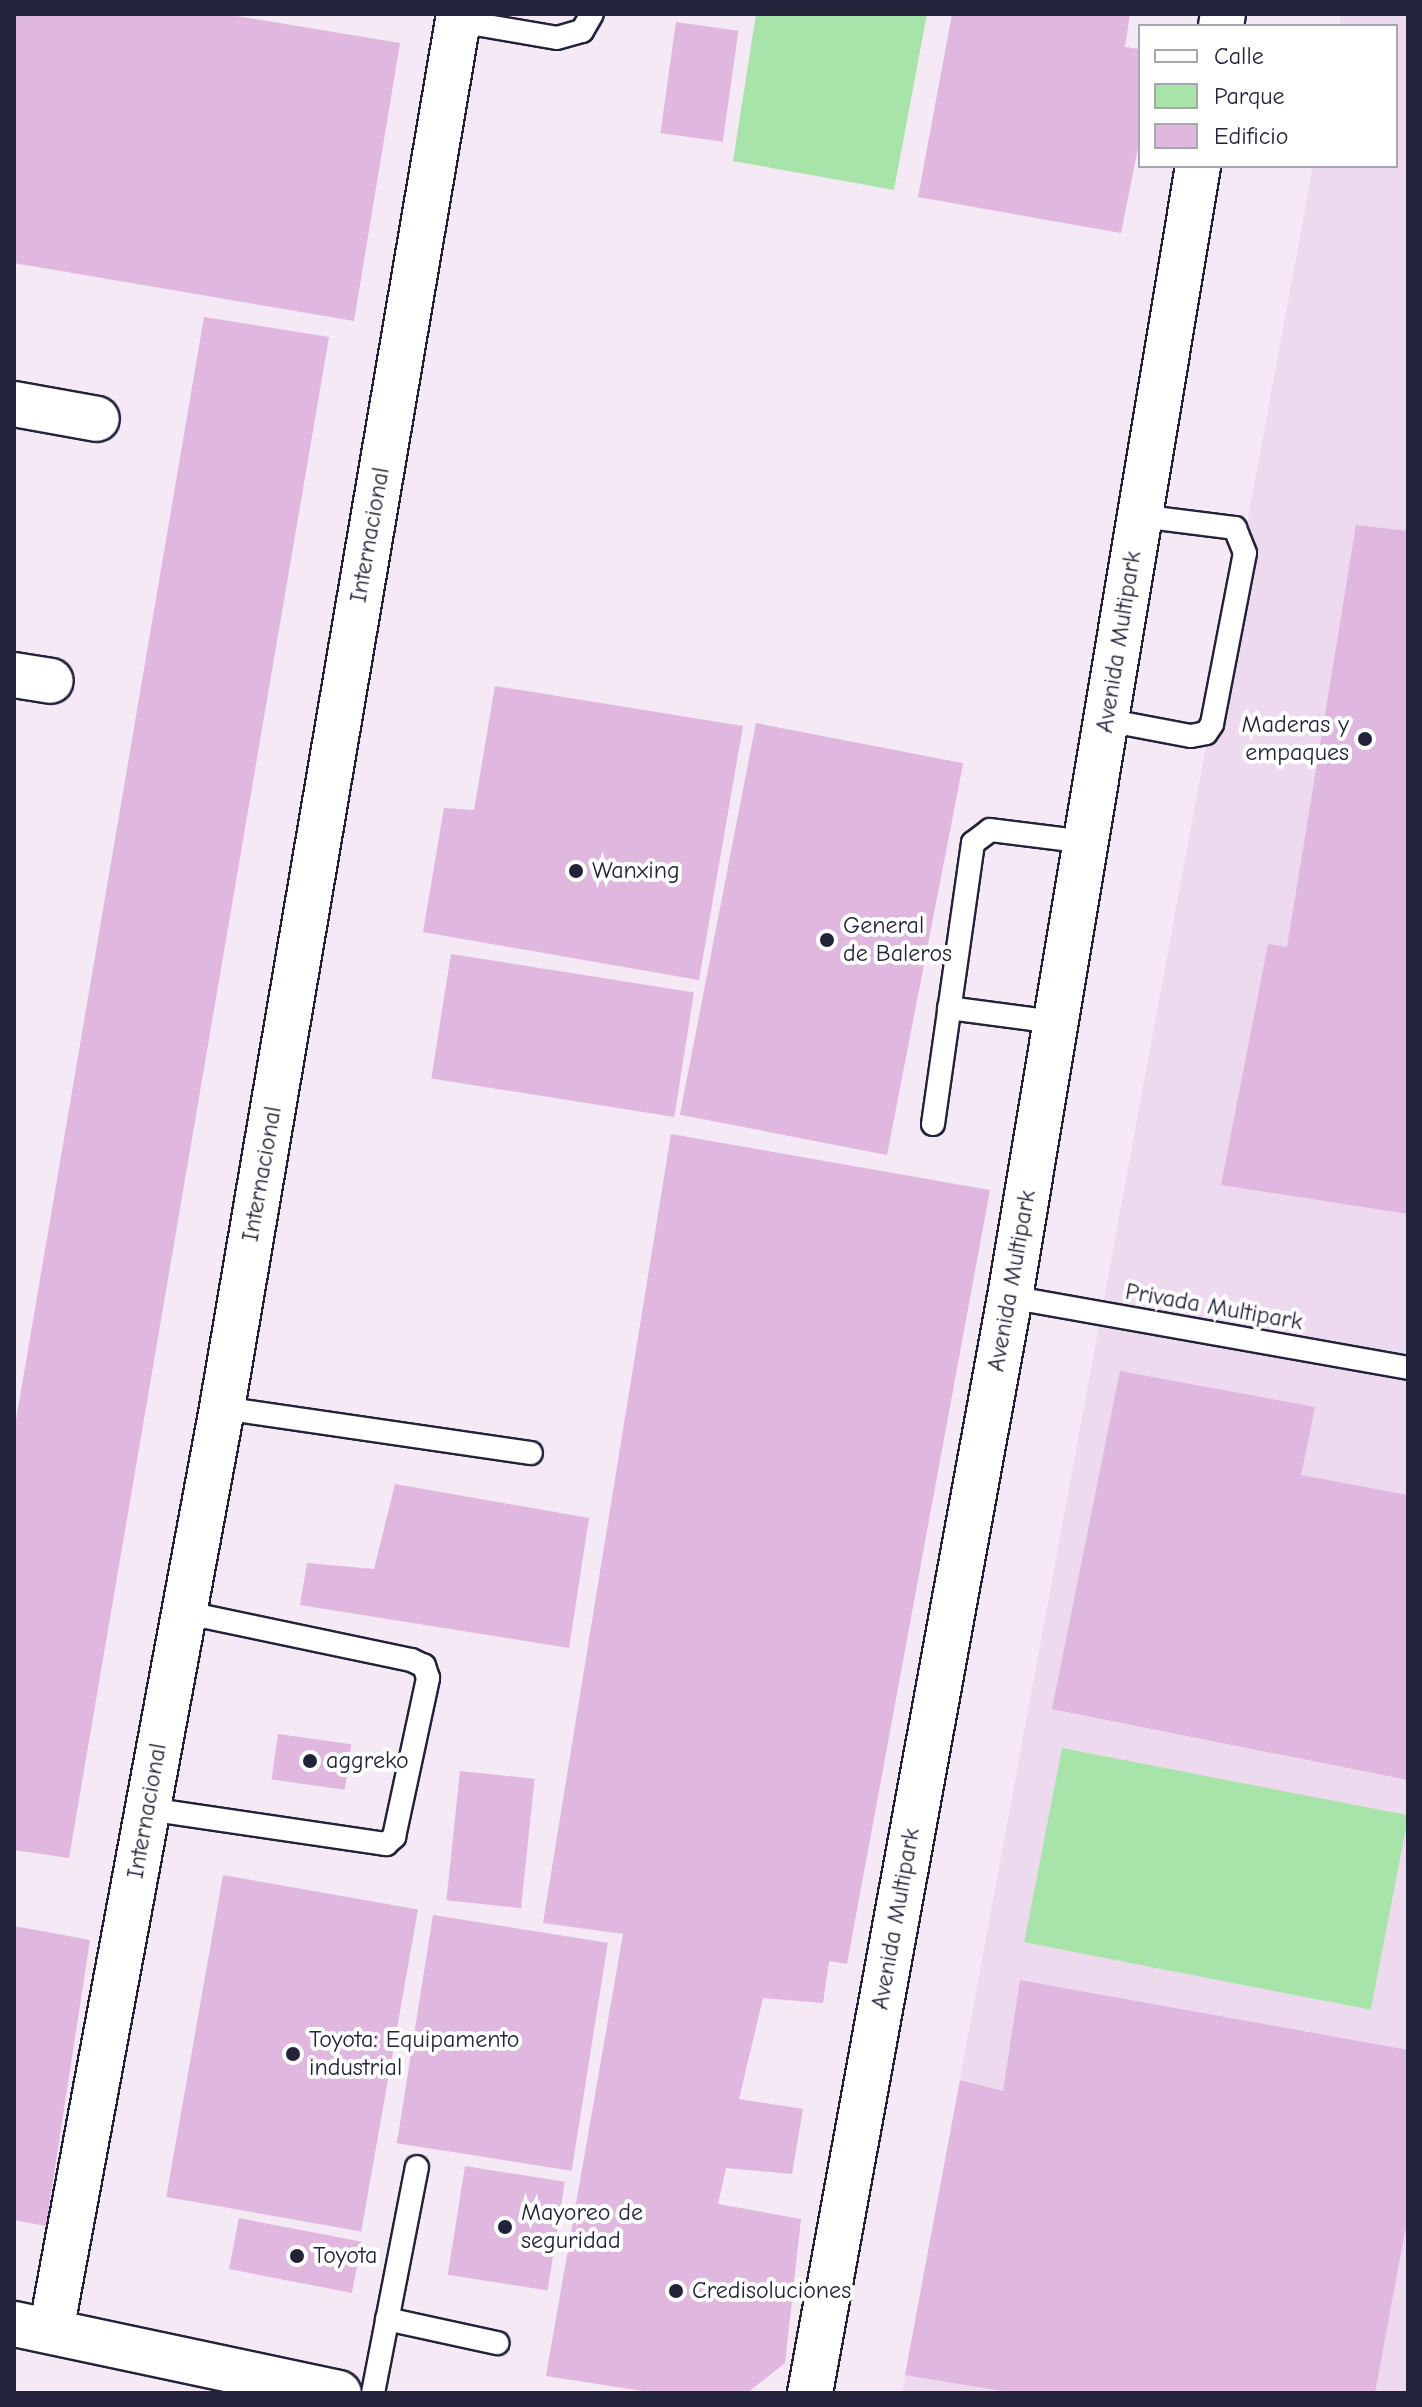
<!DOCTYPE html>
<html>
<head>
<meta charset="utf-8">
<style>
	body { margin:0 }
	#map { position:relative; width:1422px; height:2407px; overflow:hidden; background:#f5e9f5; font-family:"Comic Neue",sans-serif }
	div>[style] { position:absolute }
	.built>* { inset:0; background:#eedaee }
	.green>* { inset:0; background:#a8e4a9; transform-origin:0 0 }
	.building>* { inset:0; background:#dfb7df; transform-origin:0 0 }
	.roads { filter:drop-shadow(2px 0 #22223b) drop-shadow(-2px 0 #22223b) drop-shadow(0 2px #22223b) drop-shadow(0 -2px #22223b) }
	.lane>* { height:22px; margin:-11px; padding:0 11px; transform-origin:11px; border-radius:11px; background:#fff }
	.street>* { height:44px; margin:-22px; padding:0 22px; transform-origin:22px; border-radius:22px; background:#fff }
	.secondary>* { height:44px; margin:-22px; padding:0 22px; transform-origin:22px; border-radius:22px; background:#fff }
	.dots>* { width:22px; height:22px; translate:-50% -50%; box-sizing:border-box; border:4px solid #fff; border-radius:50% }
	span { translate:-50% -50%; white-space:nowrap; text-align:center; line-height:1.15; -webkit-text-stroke:8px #fff; paint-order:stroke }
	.street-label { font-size:24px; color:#22223b }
	.poi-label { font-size:24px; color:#22223b }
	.right { translate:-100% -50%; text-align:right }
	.left { translate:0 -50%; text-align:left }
	.frame { position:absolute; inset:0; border:16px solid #22223b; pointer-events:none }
	.legend { position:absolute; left:1138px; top:24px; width:260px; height:144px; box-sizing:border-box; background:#fff; border:2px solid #a7a7b1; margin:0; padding:10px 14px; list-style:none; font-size:24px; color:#22223b }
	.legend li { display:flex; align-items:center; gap:16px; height:40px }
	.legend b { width:40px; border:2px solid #a7a7b1 }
</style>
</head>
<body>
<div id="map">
	<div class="built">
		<div style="clip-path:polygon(1341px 14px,1408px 14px,1408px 2393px,902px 2393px,1313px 166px,1396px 166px,1396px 26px,1339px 26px)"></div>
	</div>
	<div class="green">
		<div style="clip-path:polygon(756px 14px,927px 14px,894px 190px,733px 161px)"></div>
		<div style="left:1062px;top:1748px;width:353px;height:198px;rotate:11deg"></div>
	</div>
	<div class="building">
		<div style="clip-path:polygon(14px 14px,225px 14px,400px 43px,354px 321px,14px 263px)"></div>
		<div style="clip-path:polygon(952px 14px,1130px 14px,1125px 47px,1140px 49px,1140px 138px,1121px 233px,918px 197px)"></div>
		<div style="left:676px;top:22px;width:63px;height:112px;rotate:8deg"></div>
		<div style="clip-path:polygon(204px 317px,329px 337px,69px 1858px,14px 1850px,14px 1432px)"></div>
		<div style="clip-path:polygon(1356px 525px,1408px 531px,1408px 1214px,1221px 1185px,1268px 944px,1287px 947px)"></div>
		<div style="clip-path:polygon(495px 686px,743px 726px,699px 980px,423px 932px,444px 808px,474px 810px)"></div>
		<div style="left:756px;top:723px;width:211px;height:399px;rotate:11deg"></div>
		<div style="left:451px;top:954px;width:246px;height:126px;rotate:9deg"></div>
		<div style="clip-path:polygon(671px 1134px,990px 1190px,847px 1964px,829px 1961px,823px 2003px,763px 1998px,739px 2099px,803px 2109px,792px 2174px,726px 2168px,718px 2204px,801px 2219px,785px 2363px,747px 2393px,656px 2393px,546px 2376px,623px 1934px,543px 1923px)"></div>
		<div style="clip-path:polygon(1120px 1371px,1315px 1407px,1301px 1475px,1408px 1495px,1408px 1780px,1052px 1709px)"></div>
		<div style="clip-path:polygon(395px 1484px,589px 1518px,569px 1648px,300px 1605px,307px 1563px,374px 1569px)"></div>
		<div style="left:278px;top:1734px;width:74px;height:46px;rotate:8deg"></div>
		<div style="left:460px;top:1771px;width:75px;height:130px;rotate:6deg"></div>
		<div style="left:223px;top:1875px;width:198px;height:327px;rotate:10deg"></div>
		<div style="left:433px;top:1915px;width:177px;height:231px;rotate:9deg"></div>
		<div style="clip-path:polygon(14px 1926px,90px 1940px,46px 2226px,14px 2220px)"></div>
		<div style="clip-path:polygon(1020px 1980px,1408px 2050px,1408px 2215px,1375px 2393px,1014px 2393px,905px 2375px,960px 2080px,1003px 2091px)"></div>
		<div style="left:465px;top:2166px;width:101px;height:110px;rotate:9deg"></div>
		<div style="left:239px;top:2218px;width:125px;height:52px;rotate:11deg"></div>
	</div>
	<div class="roads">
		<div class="lane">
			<div style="left:458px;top:21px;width:100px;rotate:9.7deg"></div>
			<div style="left:557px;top:38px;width:26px;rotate:-16deg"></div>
			<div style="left:582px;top:31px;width:20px;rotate:-60deg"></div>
			<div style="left:1106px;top:720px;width:86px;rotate:10.7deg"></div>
			<div style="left:1191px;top:736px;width:15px;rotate:-11deg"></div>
			<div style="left:1206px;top:733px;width:11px;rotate:-56deg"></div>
			<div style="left:1212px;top:724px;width:174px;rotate:-79.1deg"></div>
			<div style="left:1245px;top:553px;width:27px;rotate:-112deg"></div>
			<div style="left:1235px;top:528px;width:96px;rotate:-172.8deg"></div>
			<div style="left:949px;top:1008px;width:108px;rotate:7.5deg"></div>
			<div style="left:933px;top:1124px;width:284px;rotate:-81.9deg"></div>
			<div style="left:973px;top:843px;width:21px;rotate:-37deg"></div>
			<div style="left:990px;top:830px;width:97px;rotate:7.1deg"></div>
			<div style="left:1010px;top:1297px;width:404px;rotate:10.1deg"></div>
			<div style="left:222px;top:1408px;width:312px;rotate:8.3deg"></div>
			<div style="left:148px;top:1809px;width:241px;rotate:8.4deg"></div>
			<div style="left:386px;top:1844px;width:11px;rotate:-41deg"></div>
			<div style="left:394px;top:1837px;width:163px;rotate:-77.9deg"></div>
			<div style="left:428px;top:1678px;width:13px;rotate:-108deg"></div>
			<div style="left:424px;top:1666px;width:14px;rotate:-155deg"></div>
			<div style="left:411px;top:1660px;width:232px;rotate:-168.1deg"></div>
			<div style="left:387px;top:2319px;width:113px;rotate:12.3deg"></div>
			<div style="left:373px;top:2393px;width:230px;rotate:-79deg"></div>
		</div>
		<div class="street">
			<div style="left:14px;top:404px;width:84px;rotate:10.2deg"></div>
			<div style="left:14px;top:675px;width:37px;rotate:9deg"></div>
			<div style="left:51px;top:2331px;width:939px;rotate:-79.5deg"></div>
			<div style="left:222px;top:1408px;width:1414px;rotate:-80.35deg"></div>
		</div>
		<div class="secondary">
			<div style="left:1221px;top:26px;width:12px;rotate:-81deg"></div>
			<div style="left:14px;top:2324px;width:332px;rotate:12deg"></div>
			<div style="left:810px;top:2393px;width:1114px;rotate:-79.66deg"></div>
			<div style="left:1010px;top:1297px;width:1147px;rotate:-80.56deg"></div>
		</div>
	</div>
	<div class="dots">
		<div style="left:1365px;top:739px;background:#22223b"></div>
		<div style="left:576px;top:871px;background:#22223b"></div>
		<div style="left:827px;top:940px;background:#22223b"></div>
		<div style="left:310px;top:1761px;background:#22223b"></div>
		<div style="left:293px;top:2054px;background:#22223b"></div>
		<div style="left:505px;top:2227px;background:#22223b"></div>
		<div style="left:297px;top:2256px;background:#22223b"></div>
		<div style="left:676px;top:2291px;background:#22223b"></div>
	</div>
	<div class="street-label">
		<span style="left:370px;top:535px;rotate:-80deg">Internacional</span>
		<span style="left:1119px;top:642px;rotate:-81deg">Avenida Multipark</span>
		<span style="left:262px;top:1174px;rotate:-80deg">Internacional</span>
		<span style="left:1012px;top:1281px;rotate:-80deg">Avenida Multipark</span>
		<span style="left:1214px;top:1307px;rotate:10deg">Privada Multipark</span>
		<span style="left:147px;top:1811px;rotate:-80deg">Internacional</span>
		<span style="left:896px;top:1919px;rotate:-80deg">Avenida Multipark</span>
	</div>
	<div class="poi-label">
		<span class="right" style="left:1349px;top:739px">Maderas y<br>empaques</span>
		<span class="left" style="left:592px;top:871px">Wanxing</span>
		<span class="left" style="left:843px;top:940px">General<br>de Baleros</span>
		<span class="left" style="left:326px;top:1761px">aggreko</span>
		<span class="left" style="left:309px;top:2054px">Toyota: Equipamento<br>industrial</span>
		<span class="left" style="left:521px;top:2227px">Mayoreo de<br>seguridad</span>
		<span class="left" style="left:313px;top:2256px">Toyota</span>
		<span class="left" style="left:692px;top:2291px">Credisoluciones</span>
	</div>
	<div class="frame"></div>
	<ul class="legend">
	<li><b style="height:10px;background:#fff"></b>Calle</li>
	<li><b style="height:22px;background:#a8e4a9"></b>Parque</li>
	<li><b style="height:22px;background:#dfb7df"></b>Edificio</li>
	</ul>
</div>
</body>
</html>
